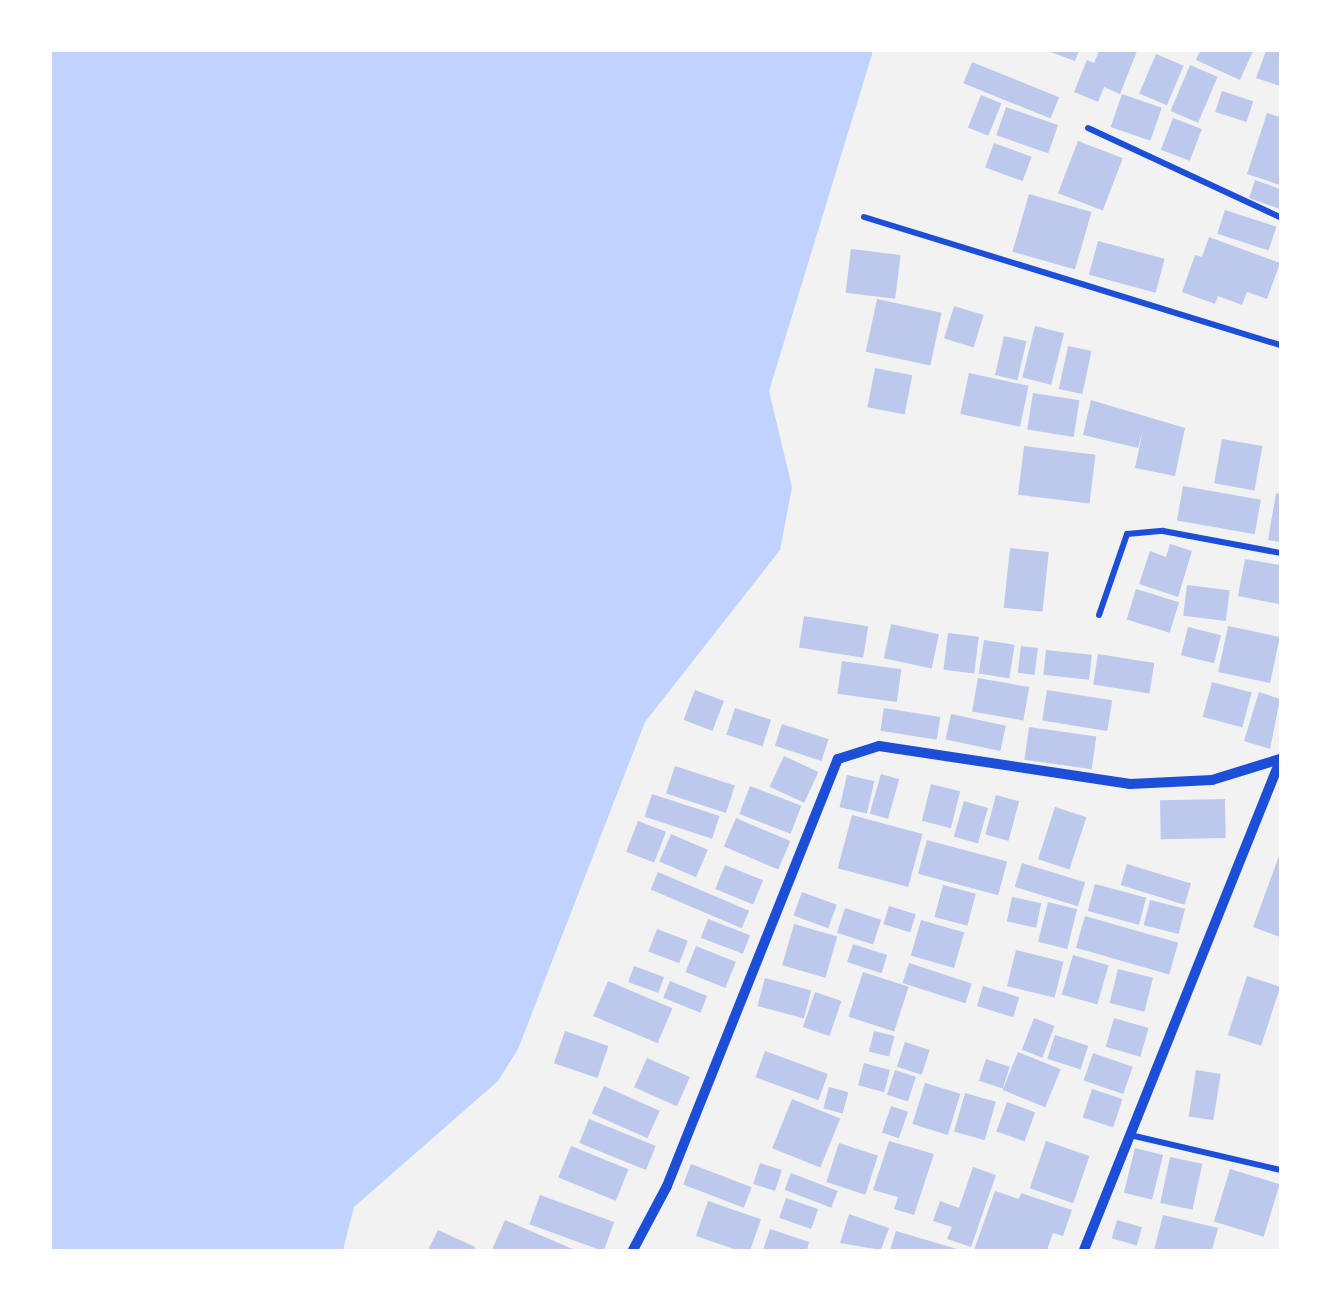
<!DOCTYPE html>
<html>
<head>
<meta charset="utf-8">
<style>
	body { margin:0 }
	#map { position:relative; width:1331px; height:1301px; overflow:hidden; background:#f2f2f2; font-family:Barlow,sans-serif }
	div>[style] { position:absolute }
	.water>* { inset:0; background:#bfd3fe }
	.building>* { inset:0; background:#bdc9ec; transform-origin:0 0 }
	.minor>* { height:6px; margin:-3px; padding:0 3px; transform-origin:3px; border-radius:3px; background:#1d4ed8 }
	.tertiary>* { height:10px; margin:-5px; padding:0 5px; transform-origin:5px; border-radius:5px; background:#1d4ed8 }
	span { translate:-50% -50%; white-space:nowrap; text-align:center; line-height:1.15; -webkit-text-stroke:4.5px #fff; paint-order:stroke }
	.frame { position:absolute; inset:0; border:52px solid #fff; pointer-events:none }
</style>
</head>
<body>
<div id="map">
	<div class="water">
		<div style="clip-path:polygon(51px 51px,873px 51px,769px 391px,792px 487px,780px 550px,645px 722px,518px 1049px,498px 1081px,354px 1207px,343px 1250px,51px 1250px)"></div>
	</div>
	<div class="building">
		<div style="clip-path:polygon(1048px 51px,1079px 51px,1075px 61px)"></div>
		<div style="clip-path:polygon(1099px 51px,1137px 51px,1120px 94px,1104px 87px,1098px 102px,1074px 92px,1087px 60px,1094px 63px)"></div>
		<div style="clip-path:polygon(1200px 51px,1253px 51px,1240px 80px,1196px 60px)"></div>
		<div style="clip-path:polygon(1266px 51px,1280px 51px,1280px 86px,1256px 78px)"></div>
		<div style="left:1156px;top:54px;width:30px;height:43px;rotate:23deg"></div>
		<div style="left:972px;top:62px;width:94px;height:23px;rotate:22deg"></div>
		<div style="left:1190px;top:65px;width:30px;height:50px;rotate:23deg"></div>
		<div style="left:1222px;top:91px;width:33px;height:22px;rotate:18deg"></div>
		<div style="left:1122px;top:94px;width:42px;height:35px;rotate:19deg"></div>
		<div style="left:981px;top:95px;width:22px;height:35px;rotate:22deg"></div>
		<div style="left:1006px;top:107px;width:55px;height:30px;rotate:19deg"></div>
		<div style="clip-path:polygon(1267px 113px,1280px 117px,1280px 185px,1247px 174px)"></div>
		<div style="left:1173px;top:118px;width:31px;height:34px;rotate:21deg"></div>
		<div style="left:1078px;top:141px;width:48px;height:56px;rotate:21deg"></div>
		<div style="left:994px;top:143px;width:40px;height:26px;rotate:20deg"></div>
		<div style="clip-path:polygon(1255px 180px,1280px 189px,1280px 209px,1249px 198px)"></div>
		<div style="left:1029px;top:194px;width:65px;height:60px;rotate:16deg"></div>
		<div style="left:1225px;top:210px;width:54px;height:25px;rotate:18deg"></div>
		<div style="clip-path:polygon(1209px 237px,1280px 263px,1267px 299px,1247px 292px,1242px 305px,1218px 296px,1215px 304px,1182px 292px,1195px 255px,1202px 257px)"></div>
		<div style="left:1098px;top:241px;width:69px;height:35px;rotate:15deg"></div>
		<div style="left:851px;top:249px;width:50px;height:44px;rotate:7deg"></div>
		<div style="left:877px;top:299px;width:66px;height:54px;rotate:12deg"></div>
		<div style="left:954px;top:306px;width:31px;height:34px;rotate:17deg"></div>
		<div style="left:1035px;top:326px;width:30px;height:53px;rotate:14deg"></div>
		<div style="left:1004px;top:336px;width:23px;height:40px;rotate:13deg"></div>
		<div style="left:1068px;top:346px;width:24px;height:44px;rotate:12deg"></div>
		<div style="left:875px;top:368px;width:38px;height:40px;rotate:11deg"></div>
		<div style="left:969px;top:373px;width:61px;height:42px;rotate:12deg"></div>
		<div style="left:1033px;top:393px;width:47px;height:37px;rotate:9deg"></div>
		<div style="clip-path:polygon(1091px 400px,1185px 428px,1175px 476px,1135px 468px,1143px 430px,1138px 448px,1083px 435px)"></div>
		<div style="left:1222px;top:439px;width:41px;height:45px;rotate:10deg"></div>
		<div style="left:1024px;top:446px;width:72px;height:49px;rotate:7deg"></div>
		<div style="left:1183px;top:486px;width:79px;height:35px;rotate:10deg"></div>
		<div style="clip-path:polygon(1276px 493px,1280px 494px,1280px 542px,1268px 540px)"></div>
		<div style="clip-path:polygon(1170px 544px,1192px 551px,1178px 597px,1139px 584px,1150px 551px,1166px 557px)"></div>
		<div style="left:1010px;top:548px;width:39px;height:60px;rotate:6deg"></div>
		<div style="clip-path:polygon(1245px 559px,1280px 565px,1279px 604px,1238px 596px)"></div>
		<div style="left:1187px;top:585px;width:43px;height:31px;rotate:7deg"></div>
		<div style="left:1136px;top:589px;width:45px;height:32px;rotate:17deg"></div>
		<div style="left:804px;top:616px;width:65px;height:32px;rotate:9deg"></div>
		<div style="left:891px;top:624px;width:49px;height:35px;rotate:12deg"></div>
		<div style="left:1228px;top:626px;width:53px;height:47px;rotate:12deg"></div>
		<div style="left:1188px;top:627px;width:34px;height:29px;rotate:14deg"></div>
		<div style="left:948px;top:633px;width:31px;height:37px;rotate:7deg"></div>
		<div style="left:984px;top:640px;width:31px;height:34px;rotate:9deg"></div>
		<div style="left:1021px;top:646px;width:17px;height:27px;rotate:7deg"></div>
		<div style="left:1046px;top:650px;width:46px;height:25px;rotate:6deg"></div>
		<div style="left:1098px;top:654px;width:57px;height:31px;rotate:9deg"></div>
		<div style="left:842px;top:661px;width:60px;height:33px;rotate:8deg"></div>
		<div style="left:978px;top:678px;width:52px;height:34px;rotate:10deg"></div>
		<div style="left:1212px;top:682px;width:41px;height:36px;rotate:15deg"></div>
		<div style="left:695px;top:690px;width:31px;height:32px;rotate:21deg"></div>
		<div style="left:1047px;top:690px;width:66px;height:31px;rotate:9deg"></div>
		<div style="clip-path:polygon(1259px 692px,1280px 699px,1270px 749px,1244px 741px)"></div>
		<div style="left:735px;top:708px;width:38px;height:28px;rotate:18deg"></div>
		<div style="left:884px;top:708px;width:57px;height:23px;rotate:9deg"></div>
		<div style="left:951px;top:714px;width:56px;height:26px;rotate:12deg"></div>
		<div style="left:782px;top:724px;width:49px;height:23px;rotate:18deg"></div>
		<div style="left:1029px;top:727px;width:68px;height:33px;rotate:8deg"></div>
		<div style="left:784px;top:756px;width:38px;height:34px;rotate:25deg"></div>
		<div style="left:675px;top:766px;width:63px;height:29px;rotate:18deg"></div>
		<div style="left:881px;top:774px;width:19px;height:41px;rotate:16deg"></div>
		<div style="left:847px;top:775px;width:28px;height:33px;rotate:13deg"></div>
		<div style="left:931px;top:784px;width:30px;height:38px;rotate:14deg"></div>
		<div style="left:750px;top:786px;width:55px;height:30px;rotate:21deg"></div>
		<div style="left:652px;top:794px;width:71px;height:24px;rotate:18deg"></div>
		<div style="left:996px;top:795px;width:24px;height:41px;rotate:15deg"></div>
		<div style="left:1225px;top:799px;width:39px;height:65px;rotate:89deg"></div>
		<div style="left:964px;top:801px;width:25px;height:37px;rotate:16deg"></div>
		<div style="left:1055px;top:807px;width:33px;height:55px;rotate:18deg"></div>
		<div style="left:852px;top:815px;width:73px;height:55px;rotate:15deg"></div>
		<div style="left:736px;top:818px;width:59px;height:31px;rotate:23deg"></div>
		<div style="left:638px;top:821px;width:30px;height:33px;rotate:21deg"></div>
		<div style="left:671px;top:834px;width:40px;height:30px;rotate:23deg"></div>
		<div style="left:927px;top:840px;width:83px;height:35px;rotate:15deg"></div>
		<div style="clip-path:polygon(1280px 853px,1280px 937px,1253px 927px)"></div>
		<div style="left:1022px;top:863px;width:66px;height:25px;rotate:17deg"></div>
		<div style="left:1127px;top:864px;width:67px;height:22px;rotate:17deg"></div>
		<div style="left:725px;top:865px;width:41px;height:26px;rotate:22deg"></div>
		<div style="left:658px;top:872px;width:99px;height:19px;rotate:23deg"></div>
		<div style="left:1095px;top:884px;width:53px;height:28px;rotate:15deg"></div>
		<div style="left:943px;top:885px;width:34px;height:33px;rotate:15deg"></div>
		<div style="left:802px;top:892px;width:37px;height:25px;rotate:20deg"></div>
		<div style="left:1012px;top:897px;width:30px;height:25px;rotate:12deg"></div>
		<div style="left:1150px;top:900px;width:36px;height:26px;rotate:14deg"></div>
		<div style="left:1048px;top:902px;width:30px;height:41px;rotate:14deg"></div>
		<div style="left:889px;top:906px;width:28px;height:19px;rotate:17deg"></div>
		<div style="left:845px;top:908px;width:38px;height:26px;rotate:18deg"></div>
		<div style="left:1085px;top:916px;width:97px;height:33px;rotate:16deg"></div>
		<div style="left:708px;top:919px;width:45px;height:20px;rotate:21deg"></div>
		<div style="left:921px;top:920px;width:45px;height:37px;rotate:16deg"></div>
		<div style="left:794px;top:924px;width:45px;height:43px;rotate:16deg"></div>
		<div style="left:657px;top:929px;width:33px;height:24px;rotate:21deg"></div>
		<div style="left:853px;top:944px;width:36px;height:19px;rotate:18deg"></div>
		<div style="left:696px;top:946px;width:43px;height:28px;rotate:22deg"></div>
		<div style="left:1016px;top:950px;width:49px;height:37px;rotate:14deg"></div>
		<div style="left:1073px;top:955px;width:37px;height:41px;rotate:16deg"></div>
		<div style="left:909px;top:963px;width:66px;height:21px;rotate:18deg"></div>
		<div style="left:634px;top:966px;width:32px;height:17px;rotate:20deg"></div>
		<div style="left:1118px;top:969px;width:36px;height:35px;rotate:14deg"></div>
		<div style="left:863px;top:972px;width:48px;height:47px;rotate:18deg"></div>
		<div style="left:1247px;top:976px;width:35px;height:62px;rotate:18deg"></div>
		<div style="left:765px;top:978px;width:48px;height:29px;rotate:15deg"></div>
		<div style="left:608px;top:981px;width:70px;height:38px;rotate:23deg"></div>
		<div style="left:670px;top:981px;width:40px;height:18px;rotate:22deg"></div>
		<div style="left:983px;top:986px;width:38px;height:21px;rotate:17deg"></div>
		<div style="left:815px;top:992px;width:28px;height:37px;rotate:19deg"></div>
		<div style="left:1034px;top:1018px;width:22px;height:34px;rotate:21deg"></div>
		<div style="left:1114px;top:1018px;width:36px;height:30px;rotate:16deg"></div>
		<div style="left:565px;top:1031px;width:46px;height:34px;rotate:19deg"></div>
		<div style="left:874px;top:1031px;width:21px;height:21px;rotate:14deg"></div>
		<div style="left:1055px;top:1035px;width:35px;height:25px;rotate:18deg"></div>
		<div style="left:905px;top:1042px;width:26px;height:26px;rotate:18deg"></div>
		<div style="left:765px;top:1051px;width:67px;height:28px;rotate:20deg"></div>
		<div style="left:1018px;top:1052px;width:46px;height:41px;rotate:22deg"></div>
		<div style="left:1093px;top:1053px;width:42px;height:29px;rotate:19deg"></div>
		<div style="left:647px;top:1058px;width:47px;height:32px;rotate:24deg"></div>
		<div style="left:986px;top:1059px;width:25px;height:23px;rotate:18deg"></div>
		<div style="left:864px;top:1063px;width:27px;height:23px;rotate:15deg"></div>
		<div style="left:895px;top:1070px;width:22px;height:26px;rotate:18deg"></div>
		<div style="left:1196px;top:1070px;width:25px;height:47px;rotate:9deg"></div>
		<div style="left:925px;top:1083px;width:37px;height:43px;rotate:17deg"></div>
		<div style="left:604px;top:1086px;width:61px;height:30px;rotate:24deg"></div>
		<div style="left:829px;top:1087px;width:20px;height:22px;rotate:15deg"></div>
		<div style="left:1092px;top:1089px;width:32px;height:30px;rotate:18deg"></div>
		<div style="left:965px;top:1093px;width:32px;height:40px;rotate:16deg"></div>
		<div style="left:792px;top:1099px;width:52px;height:53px;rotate:22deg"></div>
		<div style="left:1007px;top:1102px;width:30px;height:31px;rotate:20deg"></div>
		<div style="left:891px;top:1106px;width:18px;height:28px;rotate:19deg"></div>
		<div style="left:589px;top:1119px;width:72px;height:26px;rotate:22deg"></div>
		<div style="clip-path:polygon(889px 1141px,934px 1154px,914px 1215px,894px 1209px,898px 1197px,873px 1190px)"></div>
		<div style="left:1046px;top:1141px;width:46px;height:50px;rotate:19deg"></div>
		<div style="left:839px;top:1143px;width:41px;height:41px;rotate:18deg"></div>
		<div style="left:571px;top:1146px;width:62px;height:34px;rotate:22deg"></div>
		<div style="left:1135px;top:1148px;width:29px;height:46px;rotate:14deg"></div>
		<div style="left:1170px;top:1157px;width:33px;height:47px;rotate:12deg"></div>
		<div style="left:760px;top:1163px;width:23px;height:22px;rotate:18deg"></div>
		<div style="left:691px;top:1164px;width:65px;height:22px;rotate:21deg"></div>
		<div style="clip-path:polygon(973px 1167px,996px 1175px,971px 1247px,947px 1239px,952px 1227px,933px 1221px,940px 1201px,959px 1208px)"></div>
		<div style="left:1230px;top:1169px;width:52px;height:55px;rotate:17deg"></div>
		<div style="left:791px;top:1173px;width:50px;height:18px;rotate:21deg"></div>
		<div style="clip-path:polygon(995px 1191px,1019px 1199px,1021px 1193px,1072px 1210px,1063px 1236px,1053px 1233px,1047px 1250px,974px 1250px)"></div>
		<div style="left:540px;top:1195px;width:79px;height:31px;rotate:20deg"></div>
		<div style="left:786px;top:1198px;width:34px;height:21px;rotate:19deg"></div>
		<div style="left:708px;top:1201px;width:56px;height:37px;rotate:19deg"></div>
		<div style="clip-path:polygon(849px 1214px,889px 1228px,881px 1250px,840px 1243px)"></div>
		<div style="clip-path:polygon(1163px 1215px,1218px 1228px,1212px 1250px,1154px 1250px)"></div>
		<div style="clip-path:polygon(505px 1220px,575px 1250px,492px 1250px)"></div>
		<div style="left:1117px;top:1220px;width:26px;height:19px;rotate:16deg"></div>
		<div style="clip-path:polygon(770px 1229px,809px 1242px,807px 1250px,763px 1250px)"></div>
		<div style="clip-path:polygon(438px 1230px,475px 1247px,474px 1250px,428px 1250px)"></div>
		<div style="clip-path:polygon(896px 1231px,957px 1249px,957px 1250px,890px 1250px)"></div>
	</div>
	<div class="minor">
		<div style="left:1088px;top:128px;width:212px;rotate:24.9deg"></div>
		<div style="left:864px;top:217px;width:435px;rotate:17.1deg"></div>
		<div style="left:1099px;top:615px;width:86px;rotate:-70.9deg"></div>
		<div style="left:1127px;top:534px;width:36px;rotate:-5deg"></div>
		<div style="left:1163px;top:531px;width:119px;rotate:10.6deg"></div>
		<div style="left:1130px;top:1135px;width:154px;rotate:13.1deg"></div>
	</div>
	<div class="tertiary">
		<div style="left:633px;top:1250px;width:72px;rotate:-62deg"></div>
		<div style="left:667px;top:1186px;width:460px;rotate:-68.2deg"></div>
		<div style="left:838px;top:759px;width:43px;rotate:-17.6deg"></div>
		<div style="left:879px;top:746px;width:254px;rotate:8.6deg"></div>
		<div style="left:1130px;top:784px;width:82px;rotate:-2.8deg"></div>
		<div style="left:1212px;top:780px;width:71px;rotate:-17.2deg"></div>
		<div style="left:1084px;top:1250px;width:527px;rotate:-68.16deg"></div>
	</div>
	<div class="frame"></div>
</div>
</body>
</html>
